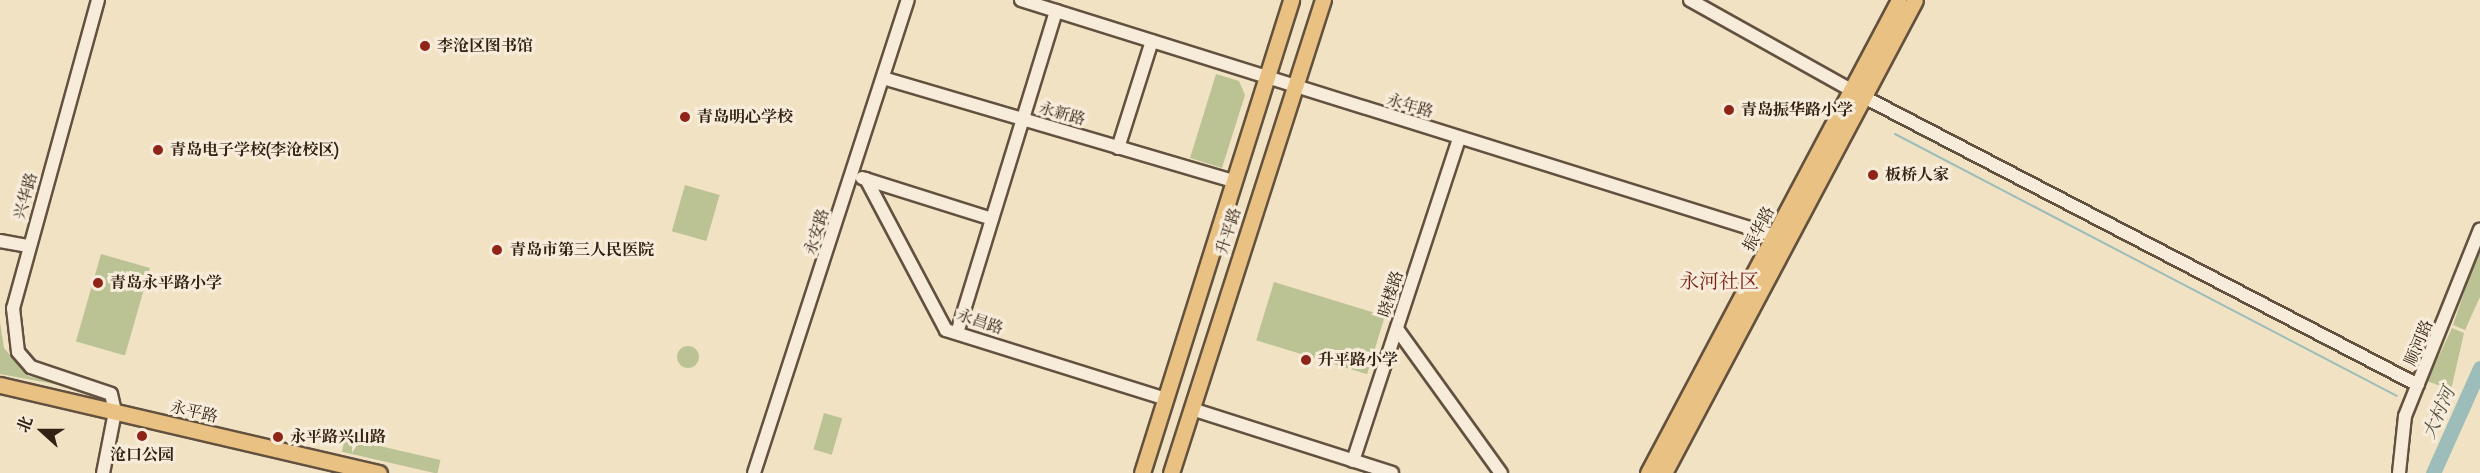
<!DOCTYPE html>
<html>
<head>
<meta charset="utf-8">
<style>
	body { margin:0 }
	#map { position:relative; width:2480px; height:473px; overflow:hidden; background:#f2e2c4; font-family:"IM FELL Great Primer","Noto Serif SC",serif }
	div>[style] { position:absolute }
	.green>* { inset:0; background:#bbc394; transform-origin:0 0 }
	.round { border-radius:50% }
	.stream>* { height:2px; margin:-1px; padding:0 1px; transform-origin:1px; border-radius:1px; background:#9cbdba }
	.river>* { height:15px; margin:-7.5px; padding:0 7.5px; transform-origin:7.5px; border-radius:7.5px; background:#9cbdba }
	.roads { filter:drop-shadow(2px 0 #63513f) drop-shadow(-2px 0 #63513f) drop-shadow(0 2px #63513f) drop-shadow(0 -2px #63513f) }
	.minor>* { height:12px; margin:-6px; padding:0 6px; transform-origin:6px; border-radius:6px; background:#f7ecd9 }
	.major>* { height:15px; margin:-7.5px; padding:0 7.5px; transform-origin:7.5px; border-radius:7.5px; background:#e9c182 }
	.dots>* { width:16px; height:16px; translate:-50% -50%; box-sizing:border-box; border:3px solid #f7ecd9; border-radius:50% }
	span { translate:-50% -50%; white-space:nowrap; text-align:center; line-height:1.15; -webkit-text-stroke:6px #f7ecd9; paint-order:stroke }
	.poi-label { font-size:16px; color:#332113; font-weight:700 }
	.left { translate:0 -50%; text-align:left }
	.street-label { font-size:16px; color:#332113 }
	.water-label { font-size:18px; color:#525045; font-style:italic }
	.quarter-label { font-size:20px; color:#7a1f14 }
	.north { position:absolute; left:12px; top:401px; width:60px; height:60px; -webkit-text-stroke:4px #f7ecd9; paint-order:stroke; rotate:291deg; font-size:16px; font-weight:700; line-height:24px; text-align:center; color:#332113 }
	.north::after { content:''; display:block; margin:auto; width:21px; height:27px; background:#332113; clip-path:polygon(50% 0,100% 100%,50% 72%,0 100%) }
</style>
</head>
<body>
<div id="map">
	<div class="green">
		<div style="clip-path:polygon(1216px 74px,1239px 81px,1245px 95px,1222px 168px,1190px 158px)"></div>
		<div style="left:685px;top:185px;width:36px;height:48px;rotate:16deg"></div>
		<div style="clip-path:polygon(2480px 245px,2480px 297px,2465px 330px,2453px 325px)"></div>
		<div style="left:101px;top:254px;width:51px;height:91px;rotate:16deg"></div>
		<div style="left:1274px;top:282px;width:116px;height:61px;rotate:17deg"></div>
		<div style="clip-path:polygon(0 322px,4px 348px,28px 376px,102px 393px,0 374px)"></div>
		<div style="clip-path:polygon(2452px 328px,2464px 333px,2451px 390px,2427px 381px)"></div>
		<div class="round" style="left:677px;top:346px;width:22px;height:22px"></div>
		<div style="left:824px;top:413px;width:19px;height:38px;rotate:16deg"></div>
		<div style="left:345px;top:438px;width:98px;height:14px;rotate:13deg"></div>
	</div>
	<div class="stream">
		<div style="left:1895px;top:134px;width:566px;rotate:27.56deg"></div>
	</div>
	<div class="river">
		<div style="left:2433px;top:473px;width:115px;rotate:-65.9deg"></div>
	</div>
	<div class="roads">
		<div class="minor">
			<div style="left:98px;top:0;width:320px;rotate:105.4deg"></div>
			<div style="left:13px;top:308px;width:44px;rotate:83.5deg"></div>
			<div style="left:18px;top:352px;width:20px;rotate:49deg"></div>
			<div style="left:31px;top:367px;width:84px;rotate:18.6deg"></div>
			<div style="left:111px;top:394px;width:18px;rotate:77deg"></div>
			<div style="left:115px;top:412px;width:62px;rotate:101.1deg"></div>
			<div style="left:1021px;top:0;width:797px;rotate:17.37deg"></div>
			<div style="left:1690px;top:0;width:184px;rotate:29.2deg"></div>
			<div style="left:883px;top:78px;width:365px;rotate:16.4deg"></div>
			<div style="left:1864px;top:97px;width:624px;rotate:27.47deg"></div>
			<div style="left:1118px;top:148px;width:112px;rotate:-72.4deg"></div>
			<div style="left:862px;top:178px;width:136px;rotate:17.5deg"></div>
			<div style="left:866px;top:179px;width:171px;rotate:62.1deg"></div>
			<div style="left:946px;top:330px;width:231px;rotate:17.4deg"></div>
			<div style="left:0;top:241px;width:29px;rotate:10deg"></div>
			<div style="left:1397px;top:329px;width:178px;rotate:54.2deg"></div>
			<div style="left:957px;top:333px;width:337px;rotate:-72.9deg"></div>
			<div style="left:1192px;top:409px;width:210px;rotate:17.7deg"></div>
			<div style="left:1353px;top:461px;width:340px;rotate:-71.8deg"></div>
			<div style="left:754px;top:473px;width:497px;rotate:-72deg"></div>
			<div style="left:2399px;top:473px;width:57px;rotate:-84deg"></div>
			<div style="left:2405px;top:416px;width:201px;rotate:-68.1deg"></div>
		</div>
		<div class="major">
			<div style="left:0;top:385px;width:389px;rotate:13.1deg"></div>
			<div style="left:1142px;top:473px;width:496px;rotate:-72.5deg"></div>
			<div style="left:1171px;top:473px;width:497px;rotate:-72.2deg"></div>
			<div style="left:1648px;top:473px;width:535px;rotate:-62.05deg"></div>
			<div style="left:1664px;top:473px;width:535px;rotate:-62.05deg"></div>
		</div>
	</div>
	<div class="dots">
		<div style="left:425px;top:46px;background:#8f2418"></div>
		<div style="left:1729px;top:110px;background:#8f2418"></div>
		<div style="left:685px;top:117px;background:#8f2418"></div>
		<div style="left:158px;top:150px;background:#8f2418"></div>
		<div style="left:1873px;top:175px;background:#8f2418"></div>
		<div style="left:497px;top:250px;background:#8f2418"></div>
		<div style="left:98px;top:283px;background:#8f2418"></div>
		<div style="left:1306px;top:360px;background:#8f2418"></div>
		<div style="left:142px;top:436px;background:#8f2418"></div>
		<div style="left:278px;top:437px;background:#8f2418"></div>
	</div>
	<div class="poi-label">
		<span class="left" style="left:437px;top:46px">李沧区图书馆</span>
		<span class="left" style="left:1741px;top:110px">青岛振华路小学</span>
		<span class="left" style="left:697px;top:117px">青岛明心学校</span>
		<span class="left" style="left:170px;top:150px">青岛电子学校(李沧校区)</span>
		<span class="left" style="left:1885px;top:175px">板桥人家</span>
		<span class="left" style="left:510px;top:250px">青岛市第三人民医院</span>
		<span class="left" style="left:110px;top:283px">青岛永平路小学</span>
		<span class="left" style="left:1318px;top:360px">升平路小学</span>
		<span class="left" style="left:290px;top:437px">永平路兴山路</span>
		<span style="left:142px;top:455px">沧口公园</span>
	</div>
	<div class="street-label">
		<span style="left:1410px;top:106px;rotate:17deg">永年路</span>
		<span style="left:1062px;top:114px;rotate:16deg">永新路</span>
		<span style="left:26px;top:196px;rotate:-74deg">兴华路</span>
		<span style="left:1759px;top:229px;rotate:-62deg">振华路</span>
		<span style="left:1229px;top:231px;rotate:-72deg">升平路</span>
		<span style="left:817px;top:232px;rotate:-72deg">永安路</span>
		<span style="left:1391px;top:294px;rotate:-72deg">晓楼路</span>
		<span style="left:980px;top:322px;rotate:19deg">永昌路</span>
		<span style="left:2419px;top:343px;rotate:-67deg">顺河路</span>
		<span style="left:194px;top:412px;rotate:13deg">永平路</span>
	</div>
	<div class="water-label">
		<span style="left:2439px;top:413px;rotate:-66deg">大村河</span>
	</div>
	<div class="quarter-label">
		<span style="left:1719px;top:281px">永河社区</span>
	</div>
	<div class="north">北</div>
</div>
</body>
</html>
